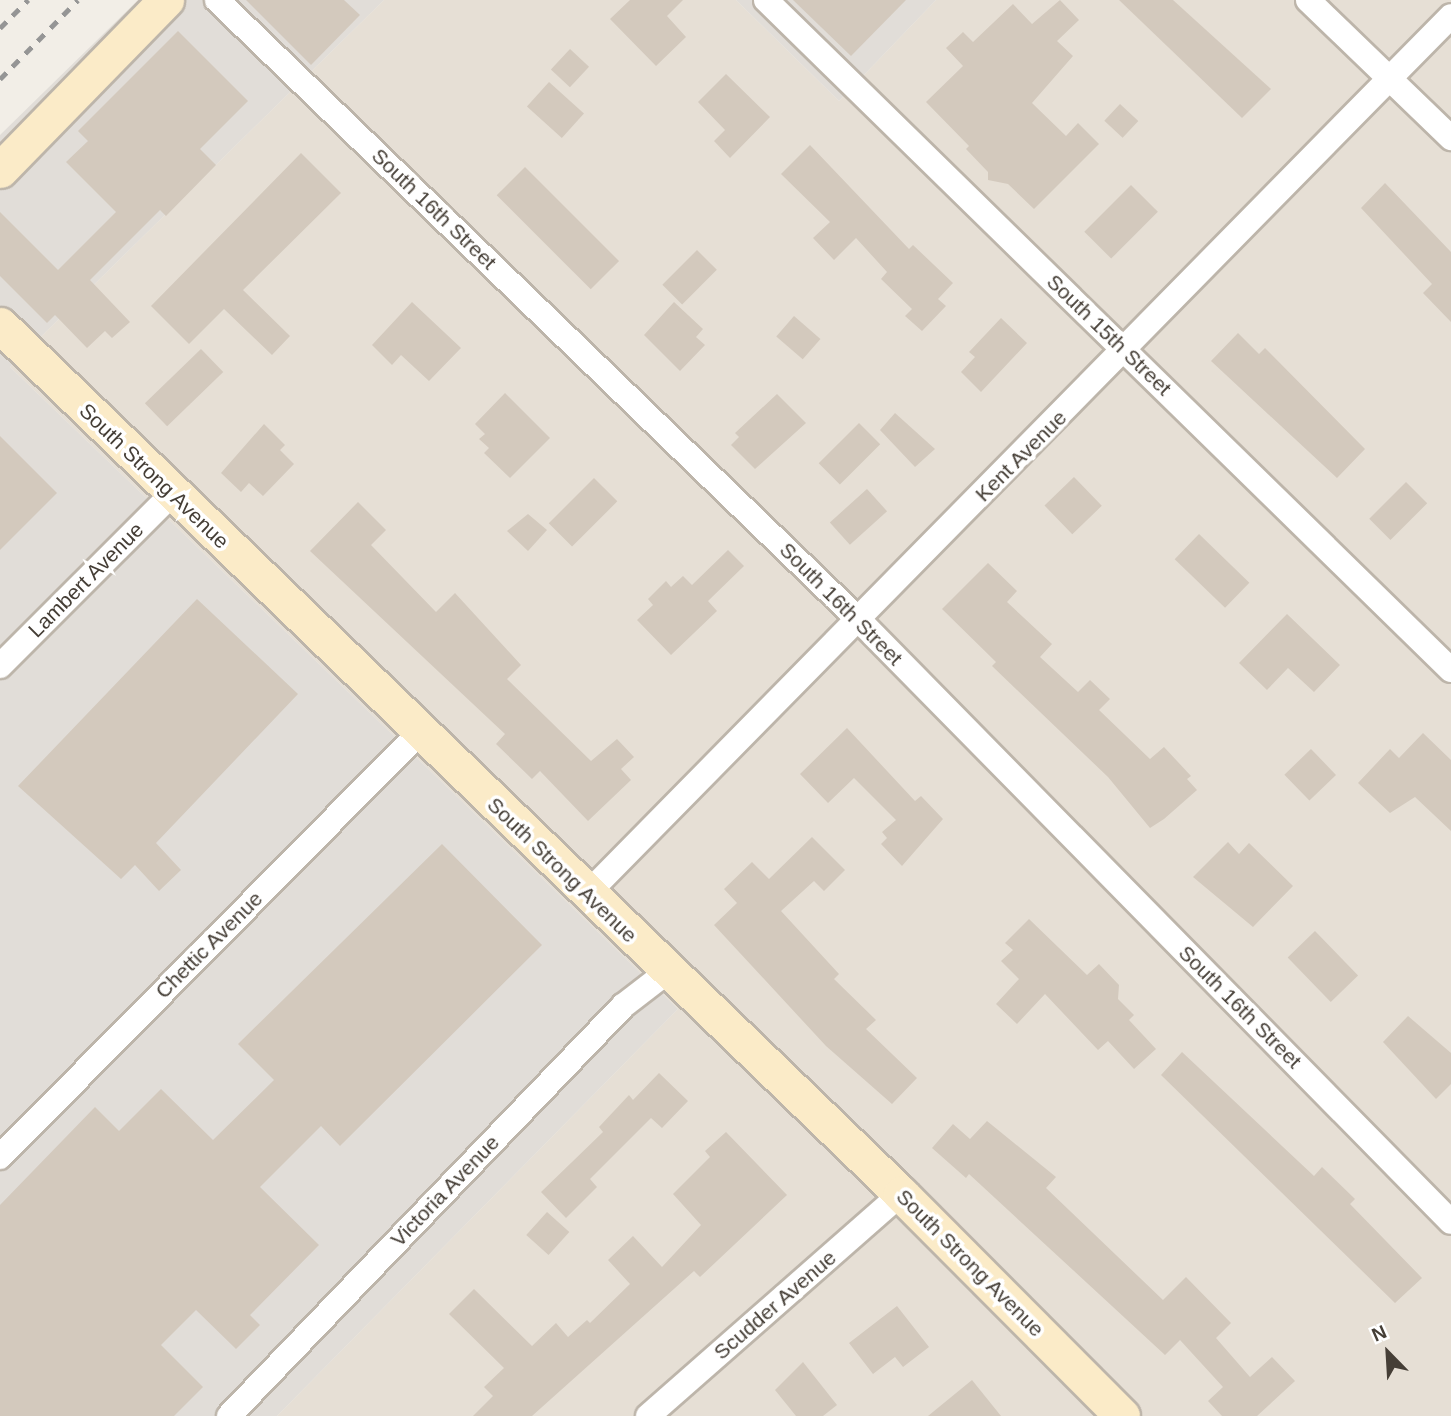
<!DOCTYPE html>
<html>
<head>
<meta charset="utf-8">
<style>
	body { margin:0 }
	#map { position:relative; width:1451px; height:1416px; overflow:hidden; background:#f2eee7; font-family:Arial,sans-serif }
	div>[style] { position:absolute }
	.residential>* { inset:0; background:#e6dfd5 }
	.industrial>* { inset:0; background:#e1ddd8 }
	.building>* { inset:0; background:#d3c9bd; transform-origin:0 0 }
	.roads { filter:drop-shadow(2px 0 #bdb5aa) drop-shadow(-2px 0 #bdb5aa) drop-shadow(0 2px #bdb5aa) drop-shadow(0 -2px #bdb5aa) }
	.street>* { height:24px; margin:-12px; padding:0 12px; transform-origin:12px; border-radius:12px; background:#fff }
	.secondary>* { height:35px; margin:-17.5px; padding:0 17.5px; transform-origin:17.5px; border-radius:17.5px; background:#fbebc8 }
	.rail>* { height:5px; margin-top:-2.5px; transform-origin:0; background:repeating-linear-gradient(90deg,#959595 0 9px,transparent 0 18px) }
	span { translate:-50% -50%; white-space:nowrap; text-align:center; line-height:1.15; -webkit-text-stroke:7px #fff; paint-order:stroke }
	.street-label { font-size:21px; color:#453e36 }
	.north { position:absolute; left:1353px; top:1318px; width:70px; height:70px; -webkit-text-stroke:5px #fff; paint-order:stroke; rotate:336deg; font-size:19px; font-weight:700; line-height:28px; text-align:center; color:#453e36 }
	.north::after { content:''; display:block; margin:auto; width:24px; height:32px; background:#453e36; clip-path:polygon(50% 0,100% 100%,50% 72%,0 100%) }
</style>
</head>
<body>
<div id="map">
	<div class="residential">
		<div style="clip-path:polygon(384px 0,736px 0,839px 101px,936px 0,1451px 0,1451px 1416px,277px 1416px,678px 1009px,10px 367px)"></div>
	</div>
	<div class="industrial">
		<div style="clip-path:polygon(138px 0,384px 0,10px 367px,678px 1009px,277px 1416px,0 1416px,0 135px)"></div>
		<div style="clip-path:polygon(736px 0,936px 0,839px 101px)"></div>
	</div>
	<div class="building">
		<div style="clip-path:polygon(246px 0,344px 0,360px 15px,311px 65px)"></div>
		<div style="clip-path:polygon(630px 0,683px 0,667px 16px,686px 37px,656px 66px,610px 19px)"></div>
		<div style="clip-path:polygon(793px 0,906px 0,851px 56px)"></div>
		<div style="clip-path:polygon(1060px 0,1079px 20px,1057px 41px,1073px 56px,1032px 103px,1066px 136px,1078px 123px,1099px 144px,1034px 209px,1008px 184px,988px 180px,988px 172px,966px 149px,969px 146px,926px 102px,963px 66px,946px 48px,963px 32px,973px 42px,1013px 4px,1032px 24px)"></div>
		<div style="clip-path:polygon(1119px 0,1173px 0,1271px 89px,1242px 118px)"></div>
		<div style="clip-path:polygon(178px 31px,248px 101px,200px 149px,216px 165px,166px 216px,160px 210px,90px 280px,130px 322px,112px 338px,105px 331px,87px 348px,55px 315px,47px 323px,0 276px,0 212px,58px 270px,116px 212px,66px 162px,88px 141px,78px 131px)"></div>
		<div style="left:570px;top:49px;width:26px;height:28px;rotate:43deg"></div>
		<div style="clip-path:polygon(726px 74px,770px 117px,730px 158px,714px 141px,725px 130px,698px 102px)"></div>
		<div style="left:549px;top:82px;width:47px;height:33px;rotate:42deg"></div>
		<div style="left:1120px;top:104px;width:25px;height:23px;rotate:43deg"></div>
		<div style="clip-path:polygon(810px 145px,909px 249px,913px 245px,953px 283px,938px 299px,946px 306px,922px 331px,905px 316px,912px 309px,881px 279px,887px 272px,856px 238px,834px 260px,813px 238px,830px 222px,781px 174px)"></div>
		<div style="clip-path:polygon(301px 153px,341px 193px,243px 290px,290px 336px,272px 355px,224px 309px,189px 344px,151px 306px)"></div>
		<div style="left:525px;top:167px;width:133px;height:40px;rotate:45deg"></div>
		<div style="clip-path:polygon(1385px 183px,1451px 252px,1451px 322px,1423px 293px,1432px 284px,1361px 208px)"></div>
		<div style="left:1131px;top:185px;width:38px;height:66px;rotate:45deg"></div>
		<div style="left:697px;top:250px;width:28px;height:49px;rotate:45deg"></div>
		<div style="clip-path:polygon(412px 302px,461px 348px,429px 381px,401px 355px,392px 365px,372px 345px)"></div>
		<div style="clip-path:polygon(674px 302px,703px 329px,696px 337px,705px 345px,680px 371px,644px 335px)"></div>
		<div style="left:794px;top:316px;width:35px;height:27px;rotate:41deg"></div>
		<div style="clip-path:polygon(1001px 318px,1027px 343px,981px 392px,961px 372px,975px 357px,969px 352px)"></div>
		<div style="clip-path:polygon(1238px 333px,1259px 354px,1265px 348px,1365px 449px,1337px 478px,1211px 361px)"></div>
		<div style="left:201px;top:349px;width:32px;height:78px;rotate:46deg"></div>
		<div style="clip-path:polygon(505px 393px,550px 438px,510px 478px,484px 453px,489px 448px,479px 439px,485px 434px,475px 424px)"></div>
		<div style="clip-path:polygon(777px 394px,806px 423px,755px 469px,731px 445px,739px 437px,735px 433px)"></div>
		<div style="clip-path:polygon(895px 413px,935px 449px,915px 467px,880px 430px)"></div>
		<div style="left:859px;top:423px;width:30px;height:57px;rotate:45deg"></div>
		<div style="clip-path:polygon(264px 424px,285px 445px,280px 450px,294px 464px,263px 496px,249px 483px,241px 492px,221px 473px)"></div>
		<div style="clip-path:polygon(0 436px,57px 493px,0 550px)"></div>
		<div style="left:1074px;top:477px;width:40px;height:41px;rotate:46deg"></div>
		<div style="left:594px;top:478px;width:33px;height:64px;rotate:45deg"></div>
		<div style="left:1406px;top:482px;width:30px;height:52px;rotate:45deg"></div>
		<div style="left:867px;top:489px;width:30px;height:50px;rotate:48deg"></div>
		<div style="clip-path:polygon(358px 502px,386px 530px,371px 545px,436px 612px,455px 593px,521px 665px,507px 679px,591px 761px,617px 739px,634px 757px,621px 769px,631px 780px,588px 821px,540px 771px,532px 779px,496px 744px,505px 734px,310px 551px)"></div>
		<div style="clip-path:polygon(528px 514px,547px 530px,528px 551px,507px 531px)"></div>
		<div style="left:1199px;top:534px;width:70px;height:35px;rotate:44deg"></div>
		<div style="clip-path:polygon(728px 550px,744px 566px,708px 601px,717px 611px,671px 655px,637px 620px,653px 605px,648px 599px,666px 581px,671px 587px,683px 576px,692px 585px)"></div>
		<div style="clip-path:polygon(988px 563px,1017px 591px,1007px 602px,1052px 644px,1040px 657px,1078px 692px,1090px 680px,1110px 699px,1099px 710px,1150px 759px,1164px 747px,1191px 776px,1187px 779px,1197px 790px,1164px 819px,1150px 828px,1108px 777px,992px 666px,996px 662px,942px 609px)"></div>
		<div style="clip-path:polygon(197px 599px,298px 694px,156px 843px,181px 870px,159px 891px,135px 865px,121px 879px,18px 786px)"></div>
		<div style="clip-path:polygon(1287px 614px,1340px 665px,1314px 692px,1288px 668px,1267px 690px,1239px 663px)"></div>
		<div style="clip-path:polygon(847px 728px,915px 801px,921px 796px,943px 819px,902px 866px,881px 844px,887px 838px,882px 832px,896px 820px,854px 778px,828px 803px,800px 774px)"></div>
		<div style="clip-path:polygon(1423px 733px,1451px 760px,1451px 831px,1415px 797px,1390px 813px,1358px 783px,1390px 749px,1399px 758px)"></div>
		<div style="left:1311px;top:749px;width:36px;height:37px;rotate:46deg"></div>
		<div style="clip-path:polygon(812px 837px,845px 870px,824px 891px,814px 881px,781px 911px,839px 974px,834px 979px,876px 1020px,866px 1029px,917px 1078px,892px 1104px,826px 1046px,714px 925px,737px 903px,724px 889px,752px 862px,769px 879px)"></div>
		<div style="clip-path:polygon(1228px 842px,1239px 854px,1249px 843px,1293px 886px,1253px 927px,1193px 877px)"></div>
		<div style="clip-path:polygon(442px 844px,542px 945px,340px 1146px,321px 1126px,260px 1187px,319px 1245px,250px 1315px,260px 1325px,236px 1349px,196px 1310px,161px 1345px,203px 1387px,174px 1416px,0 1416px,0 1205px,95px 1107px,119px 1131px,161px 1089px,213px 1140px,274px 1080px,238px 1044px)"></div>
		<div style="clip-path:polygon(1029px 919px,1087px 975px,1099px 964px,1119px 985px,1118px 999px,1134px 1015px,1129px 1020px,1156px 1049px,1134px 1069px,1108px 1041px,1098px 1050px,1045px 994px,1017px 1024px,996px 1004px,1019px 979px,1001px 961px,1013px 950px,1005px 943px)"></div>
		<div style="left:1315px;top:931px;width:62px;height:38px;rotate:46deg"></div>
		<div style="clip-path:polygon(1408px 1016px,1451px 1053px,1451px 1084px,1436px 1099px,1383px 1042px)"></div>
		<div style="clip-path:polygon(1182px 1052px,1314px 1176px,1322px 1167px,1355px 1199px,1350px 1204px,1422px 1278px,1395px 1303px,1161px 1075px)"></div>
		<div style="clip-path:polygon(659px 1073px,688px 1101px,662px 1128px,651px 1118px,590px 1179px,597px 1187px,566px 1218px,541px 1192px,603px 1132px,599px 1127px,629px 1095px,633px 1100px)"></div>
		<div style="clip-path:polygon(987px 1121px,1056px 1177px,1046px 1188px,1163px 1300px,1186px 1277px,1231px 1323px,1216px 1338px,1250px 1377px,1272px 1357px,1295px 1381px,1257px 1416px,1222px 1416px,1208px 1401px,1223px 1387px,1180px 1340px,1165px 1355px,969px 1174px,966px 1178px,932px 1148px,953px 1124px,970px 1139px)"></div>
		<div style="clip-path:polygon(726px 1132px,787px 1195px,700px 1277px,694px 1271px,532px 1416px,473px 1416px,493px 1396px,484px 1387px,504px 1368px,449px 1314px,474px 1289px,532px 1346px,556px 1323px,568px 1337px,587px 1320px,590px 1323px,630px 1284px,608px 1260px,633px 1236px,662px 1267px,701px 1225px,673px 1194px,710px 1157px,705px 1151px)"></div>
		<div style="left:547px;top:1212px;width:30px;height:31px;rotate:42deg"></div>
		<div style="clip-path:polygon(897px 1306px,929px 1347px,903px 1367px,895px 1357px,873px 1374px,849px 1343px)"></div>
		<div style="clip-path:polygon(803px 1362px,837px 1405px,823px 1416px,796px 1416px,775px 1390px)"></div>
		<div style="clip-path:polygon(972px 1380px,1001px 1416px,928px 1416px)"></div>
	</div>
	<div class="roads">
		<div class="street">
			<div style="left:217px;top:0;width:893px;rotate:44deg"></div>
			<div style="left:859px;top:620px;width:844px;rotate:45.48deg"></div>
			<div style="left:766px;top:0;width:958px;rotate:44.37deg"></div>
			<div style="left:1308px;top:0;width:199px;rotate:44deg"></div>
			<div style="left:0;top:666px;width:243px;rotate:-45deg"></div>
			<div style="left:588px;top:893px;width:1230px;rotate:-45.46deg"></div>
			<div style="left:0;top:1157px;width:595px;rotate:-45.34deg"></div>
			<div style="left:229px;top:1416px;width:569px;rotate:-46.14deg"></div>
			<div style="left:623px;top:1006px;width:56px;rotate:-37.7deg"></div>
			<div style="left:648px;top:1416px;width:337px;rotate:-41.3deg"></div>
		</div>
		<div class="secondary">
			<div style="left:0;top:170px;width:238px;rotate:-45.7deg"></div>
			<div style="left:0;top:325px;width:1252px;rotate:43.96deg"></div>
			<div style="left:901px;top:1194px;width:313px;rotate:45.1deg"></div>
		</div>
	</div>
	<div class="rail">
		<div style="left:0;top:28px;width:40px;rotate:-45deg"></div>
		<div style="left:0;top:79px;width:111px;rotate:-45.4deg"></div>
	</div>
	<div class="street-label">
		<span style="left:434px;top:209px;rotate:44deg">South 16th Street</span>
		<span style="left:1109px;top:335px;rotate:44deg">South 15th Street</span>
		<span style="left:1021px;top:456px;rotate:-45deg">Kent Avenue</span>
		<span style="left:154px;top:476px;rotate:44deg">South Strong Avenue</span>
		<span style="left:86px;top:580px;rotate:-45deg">Lambert Avenue</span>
		<span style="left:841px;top:604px;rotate:45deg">South 16th Street</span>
		<span style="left:562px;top:870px;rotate:44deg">South Strong Avenue</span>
		<span style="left:209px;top:945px;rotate:-45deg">Chettic Avenue</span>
		<span style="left:1240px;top:1007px;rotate:45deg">South 16th Street</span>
		<span style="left:445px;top:1191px;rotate:-46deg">Victoria Avenue</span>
		<span style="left:970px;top:1263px;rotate:45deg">South Strong Avenue</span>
		<span style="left:775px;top:1305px;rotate:-41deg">Scudder Avenue</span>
	</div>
	<div class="north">N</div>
</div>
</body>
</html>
